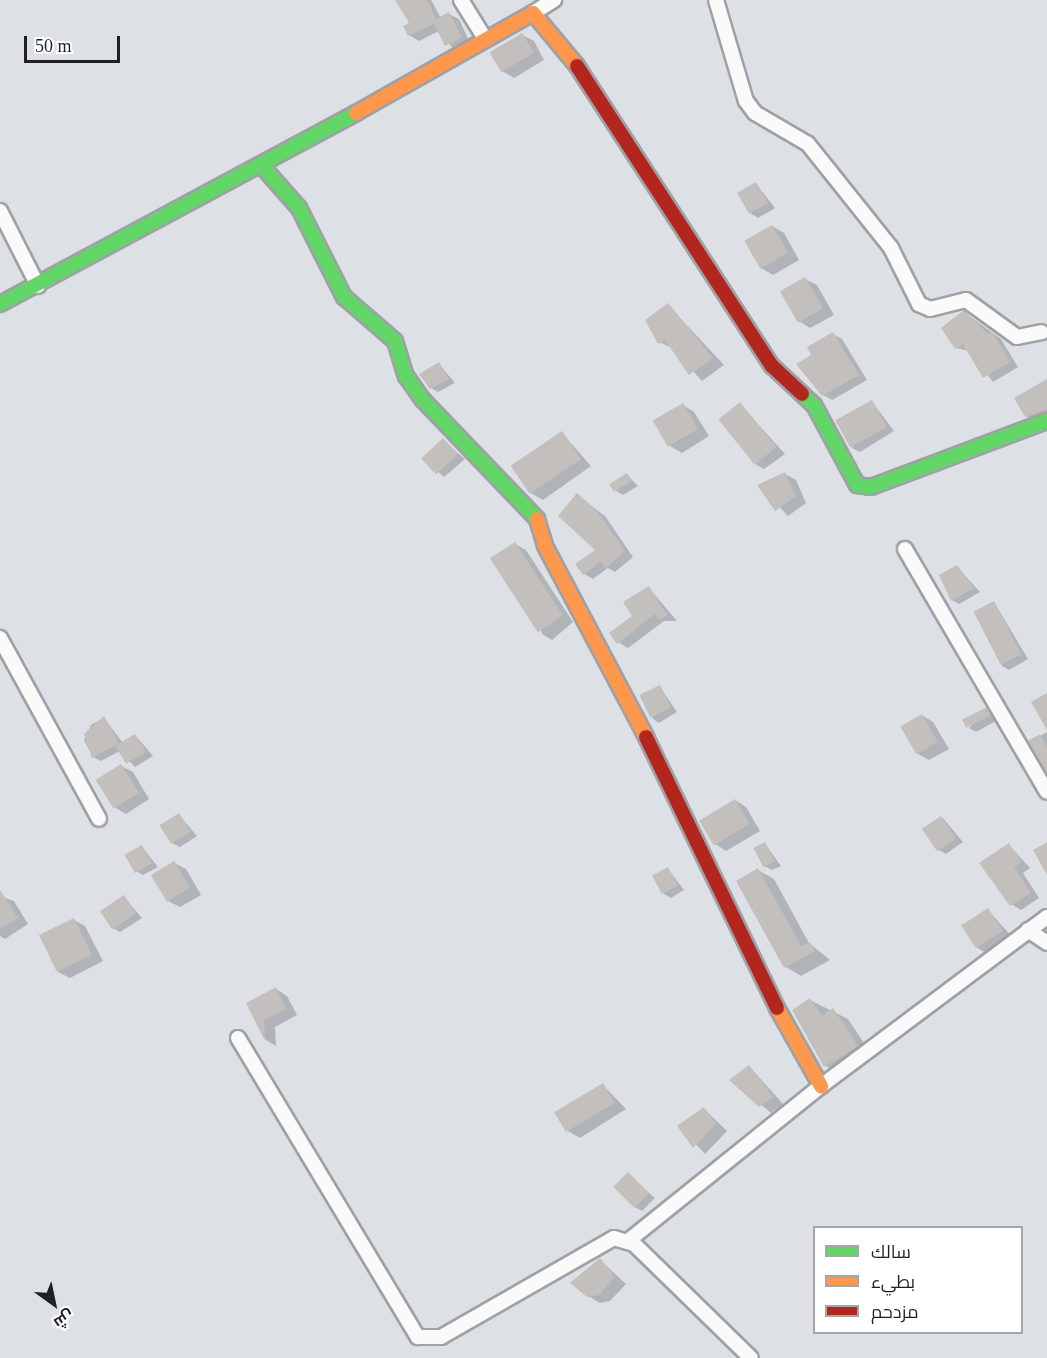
<!DOCTYPE html>
<html>
<head>
<meta charset="utf-8">
<style>
	body { margin:0 }
	#map { position:relative; width:1047px; height:1358px; overflow:hidden; background:#dde1e6; font-family:"Times New Roman",Cairo,serif }
	div>[style] { position:absolute }
	.shadow>* { inset:0; background:#0003 }
	.building>* { inset:0; background:#c3bfbc; transform-origin:0 0 }
	.roads { filter:drop-shadow(2px 0 #9ea1a5) drop-shadow(-2px 0 #9ea1a5) drop-shadow(0 2px #9ea1a5) drop-shadow(0 -2px #9ea1a5) }
	.street>* { height:14px; margin:-7px; padding:0 7px; transform-origin:7px; border-radius:7px; background:#fafafb }
	.fast>* { height:14px; margin:-7px; padding:0 7px; transform-origin:7px; border-radius:7px; background:#63d668 }
	.slow>* { height:14px; margin:-7px; padding:0 7px; transform-origin:7px; border-radius:7px; background:#ff974d }
	.jam>* { height:14px; margin:-7px; padding:0 7px; transform-origin:7px; border-radius:7px; background:#b3261e }
	span { translate:-50% -50%; white-space:nowrap; text-align:center; line-height:1.15; -webkit-text-stroke:6px #fff; paint-order:stroke }
	.legend { position:absolute; left:813px; top:1226px; width:210px; height:108px; box-sizing:border-box; background:#fff; border:2px solid #a5a6a8; margin:0; padding:8px 10px; list-style:none; font-size:18px; color:#1f2125 }
	.legend li { display:flex; align-items:center; gap:12px; height:30px }
	.legend b { width:30px; border:2px solid #a5a6a8 }
	.north { position:absolute; left:24px; top:1274px; width:60px; height:60px; -webkit-text-stroke:4px #fff; paint-order:stroke; rotate:147deg; font-size:16px; font-weight:700; line-height:24px; text-align:center; color:#1f2125 }
	.north::after { content:''; display:block; margin:auto; width:21px; height:27px; background:#1f2125; clip-path:polygon(50% 0,100% 100%,50% 72%,0 100%) }
	.scale { position:absolute; left:24px; top:36px; width:96px; height:27px; box-sizing:border-box; border:3px solid #1f2125; border-top:0; padding-left:8px; font-size:18px; line-height:21px; white-space:nowrap; color:#1f2125; -webkit-text-stroke:4px #fff; paint-order:stroke }
</style>
</head>
<body>
<div id="map">
	<div class="shadow">
		<div style="clip-path:polygon(399px 0,431px 0,441px 18px,449px 14px,459px 19px,470px 43px,455px 51px,439px 31px,419px 41px,409px 35px,411px 24px)"></div>
		<div style="clip-path:polygon(522px 35px,534px 41px,544px 60px,514px 78px,502px 71px)"></div>
		<div style="clip-path:polygon(756px 184px,775px 208px,758px 218px,750px 213px)"></div>
		<div style="clip-path:polygon(772px 226px,784px 233px,799px 260px,773px 275px,761px 268px)"></div>
		<div style="clip-path:polygon(805px 279px,817px 285px,834px 315px,810px 328px,799px 321px)"></div>
		<div style="clip-path:polygon(668px 305px,724px 365px,702px 381px,672px 348px,659px 342px)"></div>
		<div style="clip-path:polygon(964px 312px,1001px 339px,1018px 367px,993px 382px,969px 351px,956px 348px)"></div>
		<div style="clip-path:polygon(833px 334px,842px 339px,867px 380px,832px 400px,823px 395px,814px 356px)"></div>
		<div style="clip-path:polygon(439px 364px,455px 383px,438px 392px,431px 388px)"></div>
		<div style="clip-path:polygon(1047px 381px,1047px 420px,1037px 422px,1026px 416px)"></div>
		<div style="clip-path:polygon(872px 402px,894px 431px,860px 452px,852px 448px)"></div>
		<div style="clip-path:polygon(740px 404px,785px 454px,764px 469px,753px 463px)"></div>
		<div style="clip-path:polygon(683px 405px,694px 412px,709px 436px,682px 453px,670px 446px)"></div>
		<div style="clip-path:polygon(562px 433px,591px 466px,543px 500px,531px 493px)"></div>
		<div style="clip-path:polygon(443px 440px,465px 459px,444px 477px,423px 458px)"></div>
		<div style="clip-path:polygon(785px 474px,796px 480px,806px 503px,788px 516px,759px 485px)"></div>
		<div style="clip-path:polygon(627px 475px,638px 486px,623px 495px,616px 491px)"></div>
		<div style="clip-path:polygon(577px 495px,605px 516px,633px 557px,615px 572px,608px 568px,593px 579px,584px 574px,597px 550px)"></div>
		<div style="clip-path:polygon(515px 544px,526px 550px,573px 622px,552px 640px,542px 634px)"></div>
		<div style="clip-path:polygon(957px 567px,980px 592px,959px 604px,952px 600px)"></div>
		<div style="clip-path:polygon(649px 588px,677px 621px,664px 621px,628px 648px,618px 642px)"></div>
		<div style="clip-path:polygon(994px 602px,1028px 659px,1009px 670px,1002px 666px)"></div>
		<div style="clip-path:polygon(660px 687px,677px 712px,659px 723px,652px 718px)"></div>
		<div style="clip-path:polygon(987px 709px,998px 720px,976px 732px,969px 728px)"></div>
		<div style="clip-path:polygon(922px 715px,933px 722px,949px 749px,929px 760px,918px 754px)"></div>
		<div style="clip-path:polygon(104px 718px,123px 743px,135px 735px,153px 756px,135px 767px,120px 751px,101px 761px,93px 757px,84px 740px,91px 725px)"></div>
		<div style="clip-path:polygon(1047px 732px,1047px 771px,1030px 742px)"></div>
		<div style="clip-path:polygon(121px 766px,133px 772px,149px 799px,126px 814px,114px 807px)"></div>
		<div style="clip-path:polygon(735px 800px,746px 807px,760px 831px,726px 851px,715px 844px)"></div>
		<div style="clip-path:polygon(179px 815px,197px 836px,180px 847px,172px 843px)"></div>
		<div style="clip-path:polygon(942px 817px,963px 842px,946px 854px,939px 850px)"></div>
		<div style="clip-path:polygon(765px 844px,781px 866px,772px 870px,764px 866px)"></div>
		<div style="clip-path:polygon(1009px 845px,1030px 868px,1023px 873px,1039px 898px,1021px 910px,1011px 904px)"></div>
		<div style="clip-path:polygon(142px 847px,158px 867px,143px 875px,136px 871px)"></div>
		<div style="clip-path:polygon(174px 863px,186px 869px,201px 895px,180px 907px,168px 901px)"></div>
		<div style="clip-path:polygon(668px 869px,684px 890px,671px 898px,664px 894px)"></div>
		<div style="clip-path:polygon(758px 870px,774px 879px,809px 943px,830px 960px,801px 976px,786px 967px)"></div>
		<div style="clip-path:polygon(0 896px,14px 901px,28px 924px,5px 939px,0 936px)"></div>
		<div style="clip-path:polygon(124px 897px,142px 918px,120px 932px,113px 928px)"></div>
		<div style="clip-path:polygon(988px 910px,1013px 938px,988px 954px,976px 947px)"></div>
		<div style="clip-path:polygon(74px 920px,85px 926px,103px 961px,70px 978px,58px 972px)"></div>
		<div style="clip-path:polygon(276px 989px,287px 996px,297px 1015px,275px 1027px,276px 1046px,266px 1040px,248px 1003px)"></div>
		<div style="clip-path:polygon(810px 1000px,848px 1019px,872px 1055px,841px 1075px,826px 1066px,794px 1010px)"></div>
		<div style="clip-path:polygon(749px 1066px,783px 1104px,771px 1113px,731px 1080px)"></div>
		<div style="clip-path:polygon(603px 1085px,626px 1109px,580px 1138px,568px 1131px)"></div>
		<div style="clip-path:polygon(704px 1109px,727px 1131px,705px 1154px,680px 1127px)"></div>
		<div style="clip-path:polygon(628px 1174px,655px 1198px,642px 1211px,635px 1207px)"></div>
		<div style="clip-path:polygon(600px 1260px,626px 1284px,610px 1301px,600px 1303px,588px 1296px)"></div>
	</div>
	<div class="building">
		<div style="clip-path:polygon(395px 0,427px 0,436px 19px,449px 12px,462px 38px,445px 46px,434px 24px,408px 36px,403px 26px,409px 23px)"></div>
		<div style="left:522px;top:33px;width:23px;height:38px;rotate:59deg"></div>
		<div style="left:756px;top:182px;width:24px;height:22px;rotate:60deg"></div>
		<div style="left:772px;top:225px;width:32px;height:32px;rotate:60deg"></div>
		<div style="left:805px;top:277px;width:36px;height:29px;rotate:60deg"></div>
		<div style="clip-path:polygon(668px 303px,713px 358px,689px 375px,665px 340px,658px 344px,645px 320px)"></div>
		<div style="clip-path:polygon(964px 310px,988px 334px,992px 332px,1010px 362px,983px 378px,963px 344px,955px 349px,941px 328px)"></div>
		<div style="clip-path:polygon(833px 332px,859px 375px,822px 396px,796px 364px,811px 355px,807px 347px)"></div>
		<div style="clip-path:polygon(439px 362px,449px 379px,430px 389px,419px 374px)"></div>
		<div style="clip-path:polygon(1047px 379px,1047px 409px,1025px 417px,1014px 398px)"></div>
		<div style="left:872px;top:400px;width:31px;height:42px;rotate:61deg"></div>
		<div style="left:740px;top:402px;width:58px;height:28px;rotate:51deg"></div>
		<div style="left:683px;top:403px;width:30px;height:35px;rotate:60deg"></div>
		<div style="left:562px;top:431px;width:34px;height:62px;rotate:56deg"></div>
		<div style="left:443px;top:438px;width:22px;height:30px;rotate:47deg"></div>
		<div style="clip-path:polygon(785px 472px,796px 496px,775px 511px,757px 485px)"></div>
		<div style="left:627px;top:473px;width:9px;height:21px;rotate:58deg"></div>
		<div style="clip-path:polygon(577px 493px,596px 510px,625px 551px,606px 568px,600px 562px,583px 575px,575px 564px,595px 550px,558px 516px)"></div>
		<div style="left:515px;top:542px;width:88px;height:30px;rotate:57deg"></div>
		<div style="clip-path:polygon(957px 565px,974px 588px,951px 601px,939px 575px)"></div>
		<div style="clip-path:polygon(649px 586px,667px 615px,659px 620px,655px 614px,617px 644px,609px 633px,632px 616px,623px 602px)"></div>
		<div style="left:994px;top:601px;width:60px;height:23px;rotate:63deg"></div>
		<div style="left:660px;top:685px;width:25px;height:23px;rotate:64deg"></div>
		<div style="clip-path:polygon(1047px 693px,1047px 730px,1031px 702px)"></div>
		<div style="left:987px;top:707px;width:9px;height:28px;rotate:63deg"></div>
		<div style="left:922px;top:714px;width:32px;height:25px;rotate:60deg"></div>
		<div style="clip-path:polygon(104px 716px,119px 743px,92px 758px,84px 734px)"></div>
		<div style="left:135px;top:734px;width:21px;height:23px;rotate:59deg"></div>
		<div style="clip-path:polygon(1040px 734px,1047px 747px,1047px 774px,1028px 741px)"></div>
		<div style="left:121px;top:764px;width:34px;height:30px;rotate:58deg"></div>
		<div style="left:735px;top:799px;width:29px;height:42px;rotate:59deg"></div>
		<div style="left:179px;top:813px;width:22px;height:23px;rotate:58deg"></div>
		<div style="left:941px;top:816px;width:27px;height:23px;rotate:56deg"></div>
		<div style="left:765px;top:842px;width:22px;height:13px;rotate:63deg"></div>
		<div style="clip-path:polygon(1047px 842px,1047px 875px,1033px 850px)"></div>
		<div style="clip-path:polygon(1009px 843px,1022px 862px,1014px 867px,1031px 893px,1010px 906px,979px 863px)"></div>
		<div style="left:142px;top:845px;width:21px;height:20px;rotate:61deg"></div>
		<div style="left:174px;top:861px;width:31px;height:27px;rotate:59deg"></div>
		<div style="left:668px;top:867px;width:21px;height:18px;rotate:62deg"></div>
		<div style="clip-path:polygon(758px 868px,801px 946px,810px 942px,815px 951px,784px 968px,736px 881px)"></div>
		<div style="clip-path:polygon(0 890px,18px 918px,0 929px)"></div>
		<div style="left:124px;top:895px;width:22px;height:29px;rotate:56deg"></div>
		<div style="left:988px;top:908px;width:27px;height:32px;rotate:57deg"></div>
		<div style="left:74px;top:918px;width:41px;height:39px;rotate:64deg"></div>
		<div style="clip-path:polygon(276px 987px,286px 1009px,264px 1020px,265px 1041px,246px 1003px)"></div>
		<div style="clip-path:polygon(810px 998px,822px 1016px,833px 1008px,858px 1046px,824px 1067px,792px 1010px)"></div>
		<div style="clip-path:polygon(749px 1065px,773px 1097px,759px 1107px,729px 1080px)"></div>
		<div style="left:603px;top:1083px;width:23px;height:57px;rotate:59deg"></div>
		<div style="clip-path:polygon(704px 1107px,716px 1124px,693px 1148px,677px 1126px)"></div>
		<div style="left:628px;top:1172px;width:30px;height:21px;rotate:45deg"></div>
		<div style="clip-path:polygon(600px 1258px,615px 1277px,599px 1295px,587px 1297px,570px 1283px)"></div>
	</div>
	<div class="roads">
		<div class="street">
			<div style="left:461px;top:0;width:44px;rotate:58.1deg"></div>
			<div style="left:716px;top:0;width:105px;rotate:73.5deg"></div>
			<div style="left:746px;top:101px;width:15px;rotate:53deg"></div>
			<div style="left:755px;top:113px;width:61px;rotate:30.3deg"></div>
			<div style="left:808px;top:144px;width:133px;rotate:51.4deg"></div>
			<div style="left:891px;top:248px;width:63px;rotate:63.4deg"></div>
			<div style="left:919px;top:304px;width:12px;rotate:24deg"></div>
			<div style="left:930px;top:309px;width:37px;rotate:-14deg"></div>
			<div style="left:966px;top:300px;width:63px;rotate:36deg"></div>
			<div style="left:1017px;top:337px;width:25px;rotate:-11deg"></div>
			<div style="left:533px;top:13px;width:25px;rotate:-32deg"></div>
			<div style="left:0;top:211px;width:84px;rotate:63.1deg"></div>
			<div style="left:905px;top:549px;width:281px;rotate:59.7deg"></div>
			<div style="left:0;top:638px;width:206px;rotate:61.3deg"></div>
			<div style="left:1028px;top:930px;width:23px;rotate:34deg"></div>
			<div style="left:238px;top:1038px;width:349px;rotate:59deg"></div>
			<div style="left:418px;top:1337px;width:23px"></div>
			<div style="left:441px;top:1337px;width:199px;rotate:-29.8deg"></div>
			<div style="left:614px;top:1238px;width:21px;rotate:17deg"></div>
			<div style="left:634px;top:1244px;width:163px;rotate:44.3deg"></div>
			<div style="left:628px;top:1241px;width:248px;rotate:-38.8deg"></div>
			<div style="left:821px;top:1086px;width:282px;rotate:-36.8deg"></div>
		</div>
		<div class="fast">
			<div style="left:262px;top:166px;width:56px;rotate:48.6deg"></div>
			<div style="left:299px;top:208px;width:100px;rotate:63.2deg"></div>
			<div style="left:344px;top:297px;width:67px;rotate:40.8deg"></div>
			<div style="left:395px;top:341px;width:37px;rotate:73deg"></div>
			<div style="left:406px;top:376px;width:29px;rotate:55deg"></div>
			<div style="left:423px;top:400px;width:165px;rotate:46.2deg"></div>
			<div style="left:0;top:304px;width:404px;rotate:-28.2deg"></div>
			<div style="left:802px;top:394px;width:16px;rotate:43deg"></div>
			<div style="left:814px;top:405px;width:91px;rotate:61.7deg"></div>
			<div style="left:857px;top:485px;width:14px;rotate:8deg"></div>
			<div style="left:871px;top:487px;width:188px;rotate:-20.6deg"></div>
		</div>
		<div class="slow">
			<div style="left:356px;top:113px;width:203px;rotate:-29.5deg"></div>
			<div style="left:533px;top:13px;width:69px;rotate:50.3deg"></div>
			<div style="left:537px;top:519px;width:28px;rotate:73deg"></div>
			<div style="left:545px;top:546px;width:216px;rotate:62.1deg"></div>
			<div style="left:777px;top:1008px;width:90px;rotate:60.6deg"></div>
		</div>
		<div class="jam">
			<div style="left:577px;top:66px;width:358px;rotate:57deg"></div>
			<div style="left:772px;top:366px;width:41px;rotate:43deg"></div>
			<div style="left:646px;top:737px;width:301px;rotate:64.2deg"></div>
		</div>
	</div>
	<ul class="legend">
	<li><b style="height:8px;background:#63d668"></b>سالك</li>
	<li><b style="height:8px;background:#ff974d"></b>بطيء</li>
	<li><b style="height:8px;background:#b3261e"></b>مزدحم</li>
	</ul>
	<div class="north">ش</div>
	<div class="scale">50 m</div>
</div>
</body>
</html>
